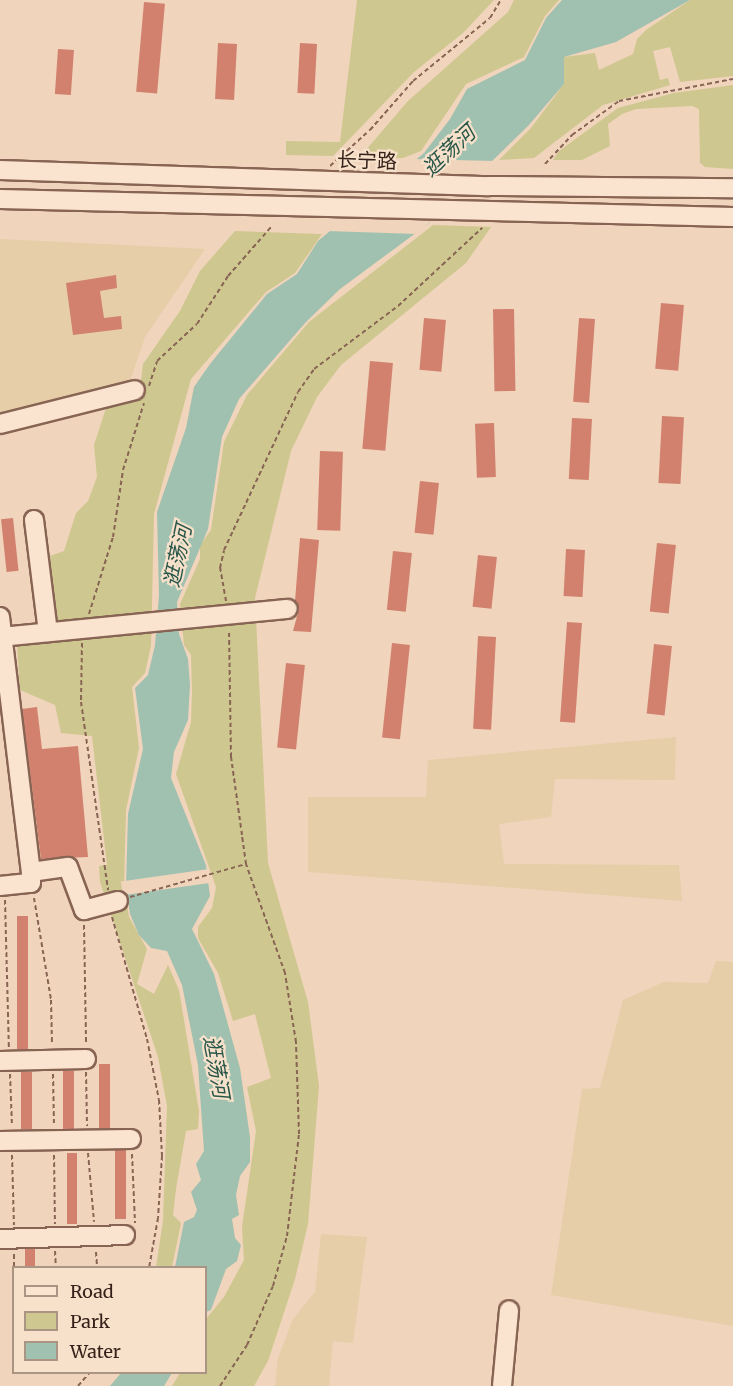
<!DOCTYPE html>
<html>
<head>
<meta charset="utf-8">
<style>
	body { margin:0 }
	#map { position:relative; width:733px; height:1386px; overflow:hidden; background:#f0d4bb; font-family:Merriweather,"Noto Sans SC",serif }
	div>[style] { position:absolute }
	.farmland>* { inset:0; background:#e6cea8 }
	.green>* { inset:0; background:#cec78f }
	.water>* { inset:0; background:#a0c1b0 }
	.pier>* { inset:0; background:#f0d4bb; transform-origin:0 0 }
	.building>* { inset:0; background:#d1816e; transform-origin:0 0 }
	.path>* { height:2px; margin-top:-1px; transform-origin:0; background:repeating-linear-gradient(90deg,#886454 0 4.5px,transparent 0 7.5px) }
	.roads { filter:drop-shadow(2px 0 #886454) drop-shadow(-2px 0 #886454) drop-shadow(0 2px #886454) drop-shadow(0 -2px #886454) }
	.minor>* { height:18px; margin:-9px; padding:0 9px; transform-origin:9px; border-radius:9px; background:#fbe4cf }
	span { translate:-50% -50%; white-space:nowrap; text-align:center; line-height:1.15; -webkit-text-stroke:4.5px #f7e1cb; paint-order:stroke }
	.street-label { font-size:20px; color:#36211a }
	.water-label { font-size:21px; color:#28574a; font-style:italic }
	.legend { position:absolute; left:12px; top:1266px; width:195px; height:108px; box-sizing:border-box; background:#f7e1cb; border:2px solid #aa9484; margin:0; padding:8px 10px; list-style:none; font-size:18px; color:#36211a }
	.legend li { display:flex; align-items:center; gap:12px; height:30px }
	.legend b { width:30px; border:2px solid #aa9484 }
</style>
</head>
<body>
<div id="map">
	<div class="farmland">
		<div style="clip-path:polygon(0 239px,205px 249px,145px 337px,129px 384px,0 416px)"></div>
		<div style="clip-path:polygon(676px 737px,675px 780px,555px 779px,551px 817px,499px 824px,504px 864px,679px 865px,682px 901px,308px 872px,308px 797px,426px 797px,428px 760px)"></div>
		<div style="clip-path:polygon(716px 961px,733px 962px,733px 1326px,551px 1295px,582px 1089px,600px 1088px,623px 1000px,664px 982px,708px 983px)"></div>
		<div style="clip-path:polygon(321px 1234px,367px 1237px,353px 1343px,333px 1341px,329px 1386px,275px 1386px,278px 1358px,293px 1319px,315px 1292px)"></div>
	</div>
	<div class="green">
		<div style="clip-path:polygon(357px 0,494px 0,463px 33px,414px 72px,333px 156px,286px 155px,286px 141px,340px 142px)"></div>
		<div style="clip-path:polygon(514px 0,559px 0,545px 16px,524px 57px,466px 84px,421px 151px,403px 158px,359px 158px,408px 101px,508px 12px)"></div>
		<div style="clip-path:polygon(690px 0,733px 0,733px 76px,680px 82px,670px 47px,653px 51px,660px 80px,668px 78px,670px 85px,603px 105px,534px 158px,499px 160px,531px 128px,564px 84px,564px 57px,595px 53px,599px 70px,633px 54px,637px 39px,646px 30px)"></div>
		<div style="clip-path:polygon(733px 85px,733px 169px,705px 167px,700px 163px,699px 109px,692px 106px,636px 109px,622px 114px,608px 124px,610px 146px,582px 160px,553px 160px,559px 151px,618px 108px,674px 93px)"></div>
		<div style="clip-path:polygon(433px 225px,491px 227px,466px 263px,341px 365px,317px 397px,291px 451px,255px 598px,268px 863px,308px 1002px,319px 1086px,308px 1224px,295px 1279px,268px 1361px,254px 1386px,172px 1386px,180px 1373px,206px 1372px,206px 1319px,224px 1297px,244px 1260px,242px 1227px,256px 1131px,247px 1087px,271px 1078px,255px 1014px,233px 1021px,218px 973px,198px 938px,198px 927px,212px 908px,216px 887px,176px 774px,191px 722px,192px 692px,191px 655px,184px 645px,180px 604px,200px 559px,200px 545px,211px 530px,224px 442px,247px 395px,309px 322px)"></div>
		<div style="clip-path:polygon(235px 231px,322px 234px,295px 273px,266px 292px,191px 379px,154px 514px,151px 646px,145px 673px,132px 687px,139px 748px,126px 810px,124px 887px,129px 917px,147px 949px,137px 984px,154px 994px,168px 965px,179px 990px,199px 1111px,198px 1129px,186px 1131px,176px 1189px,173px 1215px,181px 1223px,172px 1267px,156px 1267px,163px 1221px,167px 1106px,158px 1057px,100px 882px,99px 866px,107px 865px,92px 736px,61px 733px,55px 705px,20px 690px,17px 645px,51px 643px,47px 557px,64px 551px,76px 513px,88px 501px,97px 477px,94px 445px,106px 408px,132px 401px,141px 381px,143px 364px,180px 311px,200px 271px)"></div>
	</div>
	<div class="water">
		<div style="clip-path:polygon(562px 0,690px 0,616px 42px,564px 57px,564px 84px,529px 125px,428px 224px,340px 289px,306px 322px,239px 399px,222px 437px,208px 529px,177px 602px,179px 634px,188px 659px,190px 685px,188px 720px,174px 752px,171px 778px,206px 865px,210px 896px,192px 929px,214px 974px,240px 1068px,250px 1137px,250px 1162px,240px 1176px,236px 1195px,239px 1215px,232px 1219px,235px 1238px,241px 1245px,237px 1261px,226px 1269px,211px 1310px,206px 1312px,206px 1268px,175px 1267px,184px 1222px,194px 1217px,197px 1210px,191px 1192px,201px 1180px,196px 1164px,204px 1151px,198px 1065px,182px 985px,167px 951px,151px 948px,139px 935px,130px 914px,126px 887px,128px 814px,143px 749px,135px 688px,148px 675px,155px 645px,159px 595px,157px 512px,186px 428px,194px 387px,210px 364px,267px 294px,297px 274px,318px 241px,424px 153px,450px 119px,467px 89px,525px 60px,546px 18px)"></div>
		<div style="clip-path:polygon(121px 1373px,121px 1372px,172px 1373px,164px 1386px,110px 1386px)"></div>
	</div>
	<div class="pier">
		<div style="clip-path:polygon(413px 159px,495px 161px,417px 234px,327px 231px)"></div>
		<div style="left:209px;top:869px;width:14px;height:89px;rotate:82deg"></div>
	</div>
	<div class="building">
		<div style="left:144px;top:2px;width:21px;height:90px;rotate:5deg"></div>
		<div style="left:218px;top:43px;width:19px;height:56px;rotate:3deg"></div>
		<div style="left:300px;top:43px;width:17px;height:50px;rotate:3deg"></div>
		<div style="left:58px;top:49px;width:16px;height:45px;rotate:4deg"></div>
		<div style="clip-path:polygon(116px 275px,117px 288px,100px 291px,104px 318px,121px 316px,122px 329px,73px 335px,66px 283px)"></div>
		<div style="left:661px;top:303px;width:23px;height:66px;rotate:5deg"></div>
		<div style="left:514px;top:309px;width:82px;height:21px;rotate:89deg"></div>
		<div style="left:424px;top:318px;width:22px;height:52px;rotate:5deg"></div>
		<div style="left:579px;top:318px;width:16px;height:84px;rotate:4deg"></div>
		<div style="left:370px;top:361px;width:23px;height:88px;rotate:5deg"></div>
		<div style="left:662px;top:416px;width:22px;height:67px;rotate:3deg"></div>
		<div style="left:572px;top:418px;width:20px;height:61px;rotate:3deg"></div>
		<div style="left:494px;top:423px;width:54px;height:19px;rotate:88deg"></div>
		<div style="left:320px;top:451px;width:23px;height:79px;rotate:2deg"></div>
		<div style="left:420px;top:481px;width:19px;height:52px;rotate:6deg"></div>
		<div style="left:13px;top:518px;width:53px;height:12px;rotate:84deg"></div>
		<div style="clip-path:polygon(300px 538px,319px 540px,311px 632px,293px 631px,299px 609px,295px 601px)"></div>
		<div style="left:657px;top:543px;width:19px;height:69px;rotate:6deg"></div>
		<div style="left:566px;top:549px;width:19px;height:47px;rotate:3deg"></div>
		<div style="left:393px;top:551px;width:19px;height:59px;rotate:6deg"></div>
		<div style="left:478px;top:555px;width:19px;height:52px;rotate:6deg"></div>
		<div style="left:567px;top:622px;width:15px;height:100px;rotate:4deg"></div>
		<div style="left:478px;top:636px;width:18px;height:93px;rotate:3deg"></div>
		<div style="left:392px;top:643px;width:18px;height:95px;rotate:6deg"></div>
		<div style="left:654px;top:644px;width:18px;height:70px;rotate:6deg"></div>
		<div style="left:286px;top:663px;width:19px;height:85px;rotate:6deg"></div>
		<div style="clip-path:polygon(37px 707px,42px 749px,78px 746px,88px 857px,41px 859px,22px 709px)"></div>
		<div style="left:17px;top:916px;width:11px;height:133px"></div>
		<div style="left:99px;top:1064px;width:11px;height:64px"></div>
		<div style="left:63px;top:1071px;width:11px;height:58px"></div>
		<div style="left:21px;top:1072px;width:11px;height:57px"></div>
		<div style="left:115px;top:1150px;width:11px;height:69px"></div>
		<div style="left:67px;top:1153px;width:10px;height:71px"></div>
		<div style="left:25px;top:1249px;width:10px;height:19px"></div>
	</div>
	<div class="path">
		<div style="left:545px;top:164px;width:40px;rotate:-47deg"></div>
		<div style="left:572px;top:135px;width:58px;rotate:-35.9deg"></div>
		<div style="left:619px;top:101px;width:116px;rotate:-10.9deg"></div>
		<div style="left:330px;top:166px;width:54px;rotate:-42deg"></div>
		<div style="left:370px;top:130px;width:65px;rotate:-48.7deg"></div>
		<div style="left:413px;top:81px;width:99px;rotate:-39.3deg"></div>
		<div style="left:490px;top:18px;width:21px;rotate:-59deg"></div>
		<div style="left:149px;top:386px;width:26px;rotate:-72deg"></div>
		<div style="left:157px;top:361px;width:54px;rotate:-42.8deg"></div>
		<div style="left:197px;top:324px;width:57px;rotate:-57.1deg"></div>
		<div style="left:228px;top:276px;width:67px;rotate:-48.7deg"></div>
		<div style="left:226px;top:601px;width:34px;rotate:-100deg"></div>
		<div style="left:220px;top:568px;width:18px;rotate:-77deg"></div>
		<div style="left:224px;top:550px;width:174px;rotate:-64.9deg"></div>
		<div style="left:298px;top:392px;width:28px;rotate:-55deg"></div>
		<div style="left:314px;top:369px;width:105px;rotate:-36.9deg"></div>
		<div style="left:398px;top:306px;width:115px;rotate:-42.9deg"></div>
		<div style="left:89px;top:614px;width:81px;rotate:-72.7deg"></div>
		<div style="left:113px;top:537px;width:68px;rotate:-81.5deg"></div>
		<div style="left:123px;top:470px;width:70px;rotate:-72.6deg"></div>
		<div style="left:82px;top:643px;width:59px;rotate:91deg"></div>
		<div style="left:81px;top:702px;width:190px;rotate:81.8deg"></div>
		<div style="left:130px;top:897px;width:121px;rotate:-15.9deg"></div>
		<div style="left:34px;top:898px;width:103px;rotate:80.5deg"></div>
		<div style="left:51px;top:1000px;width:44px;rotate:88.7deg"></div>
		<div style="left:5px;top:900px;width:148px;rotate:88.5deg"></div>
		<div style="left:112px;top:917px;width:127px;rotate:74deg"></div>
		<div style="left:147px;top:1039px;width:62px;rotate:78.9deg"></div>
		<div style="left:159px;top:1100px;width:56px;rotate:86.9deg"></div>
		<div style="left:162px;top:1156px;width:62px;rotate:93.7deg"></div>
		<div style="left:158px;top:1218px;width:51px;rotate:100.2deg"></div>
		<div style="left:84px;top:925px;width:120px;rotate:89deg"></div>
		<div style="left:86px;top:1072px;width:54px;rotate:88.9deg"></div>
		<div style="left:10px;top:1074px;width:52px;rotate:87.8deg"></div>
		<div style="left:53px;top:1074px;width:51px;rotate:88.9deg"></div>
		<div style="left:88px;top:1153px;width:69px;rotate:85deg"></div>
		<div style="left:132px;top:1154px;width:69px;rotate:87.5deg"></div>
		<div style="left:12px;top:1155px;width:70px;rotate:88.4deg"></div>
		<div style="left:54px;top:1155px;width:69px;rotate:89.2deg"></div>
		<div style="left:55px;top:1251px;width:17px;rotate:87deg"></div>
		<div style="left:96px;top:1252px;width:16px;rotate:86deg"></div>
		<div style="left:14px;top:1254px;width:14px;rotate:90deg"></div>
		<div style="left:78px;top:1386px;width:18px;rotate:-49deg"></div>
		<div style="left:220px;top:1386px;width:49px;rotate:-56.6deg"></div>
		<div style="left:247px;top:1345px;width:64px;rotate:-66.2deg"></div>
		<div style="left:273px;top:1286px;width:52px;rotate:-74.4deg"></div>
		<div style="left:287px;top:1236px;width:103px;rotate:-83.3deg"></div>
		<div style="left:299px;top:1134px;width:92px;rotate:-91.9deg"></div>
		<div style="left:296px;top:1042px;width:70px;rotate:-99.1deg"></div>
		<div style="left:285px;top:973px;width:116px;rotate:-109.7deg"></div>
		<div style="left:246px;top:864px;width:29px;rotate:-98deg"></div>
		<div style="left:242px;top:835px;width:79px;rotate:-98deg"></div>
		<div style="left:231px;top:757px;width:126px;rotate:-90.9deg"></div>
	</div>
	<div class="roads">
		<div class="minor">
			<div style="left:0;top:170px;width:489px;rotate:1.9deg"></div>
			<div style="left:489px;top:186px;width:244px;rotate:0.5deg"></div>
			<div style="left:0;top:199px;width:733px;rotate:1.41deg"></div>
			<div style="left:0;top:424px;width:139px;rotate:-14.1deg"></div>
			<div style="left:34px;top:520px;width:113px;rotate:82.9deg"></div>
			<div style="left:0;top:617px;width:257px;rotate:83.1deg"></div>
			<div style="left:31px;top:872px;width:37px;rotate:-8deg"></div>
			<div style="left:68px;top:867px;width:46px;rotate:69.6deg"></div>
			<div style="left:84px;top:910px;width:35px;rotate:-15deg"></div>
			<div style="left:0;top:637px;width:289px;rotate:-5.6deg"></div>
			<div style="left:0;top:886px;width:31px;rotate:-6deg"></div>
			<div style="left:31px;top:883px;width:11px;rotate:-90deg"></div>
			<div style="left:0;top:1061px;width:86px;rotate:-1.3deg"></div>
			<div style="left:0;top:1141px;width:131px;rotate:-0.9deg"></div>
			<div style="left:0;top:1239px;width:125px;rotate:-1.8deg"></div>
			<div style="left:502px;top:1386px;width:76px;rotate:-84.7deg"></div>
		</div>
	</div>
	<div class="street-label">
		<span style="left:367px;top:160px;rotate:2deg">长宁路</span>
	</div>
	<div class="water-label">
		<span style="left:449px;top:151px;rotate:-43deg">逛荡河</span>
		<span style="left:178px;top:556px;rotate:-78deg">逛荡河</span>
		<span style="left:216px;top:1067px;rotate:80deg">逛荡河</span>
	</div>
	<ul class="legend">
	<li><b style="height:8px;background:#fbe4cf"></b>Road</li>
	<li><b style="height:16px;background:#cec78f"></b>Park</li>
	<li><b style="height:16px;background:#a0c1b0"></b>Water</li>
	</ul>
</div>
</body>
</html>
